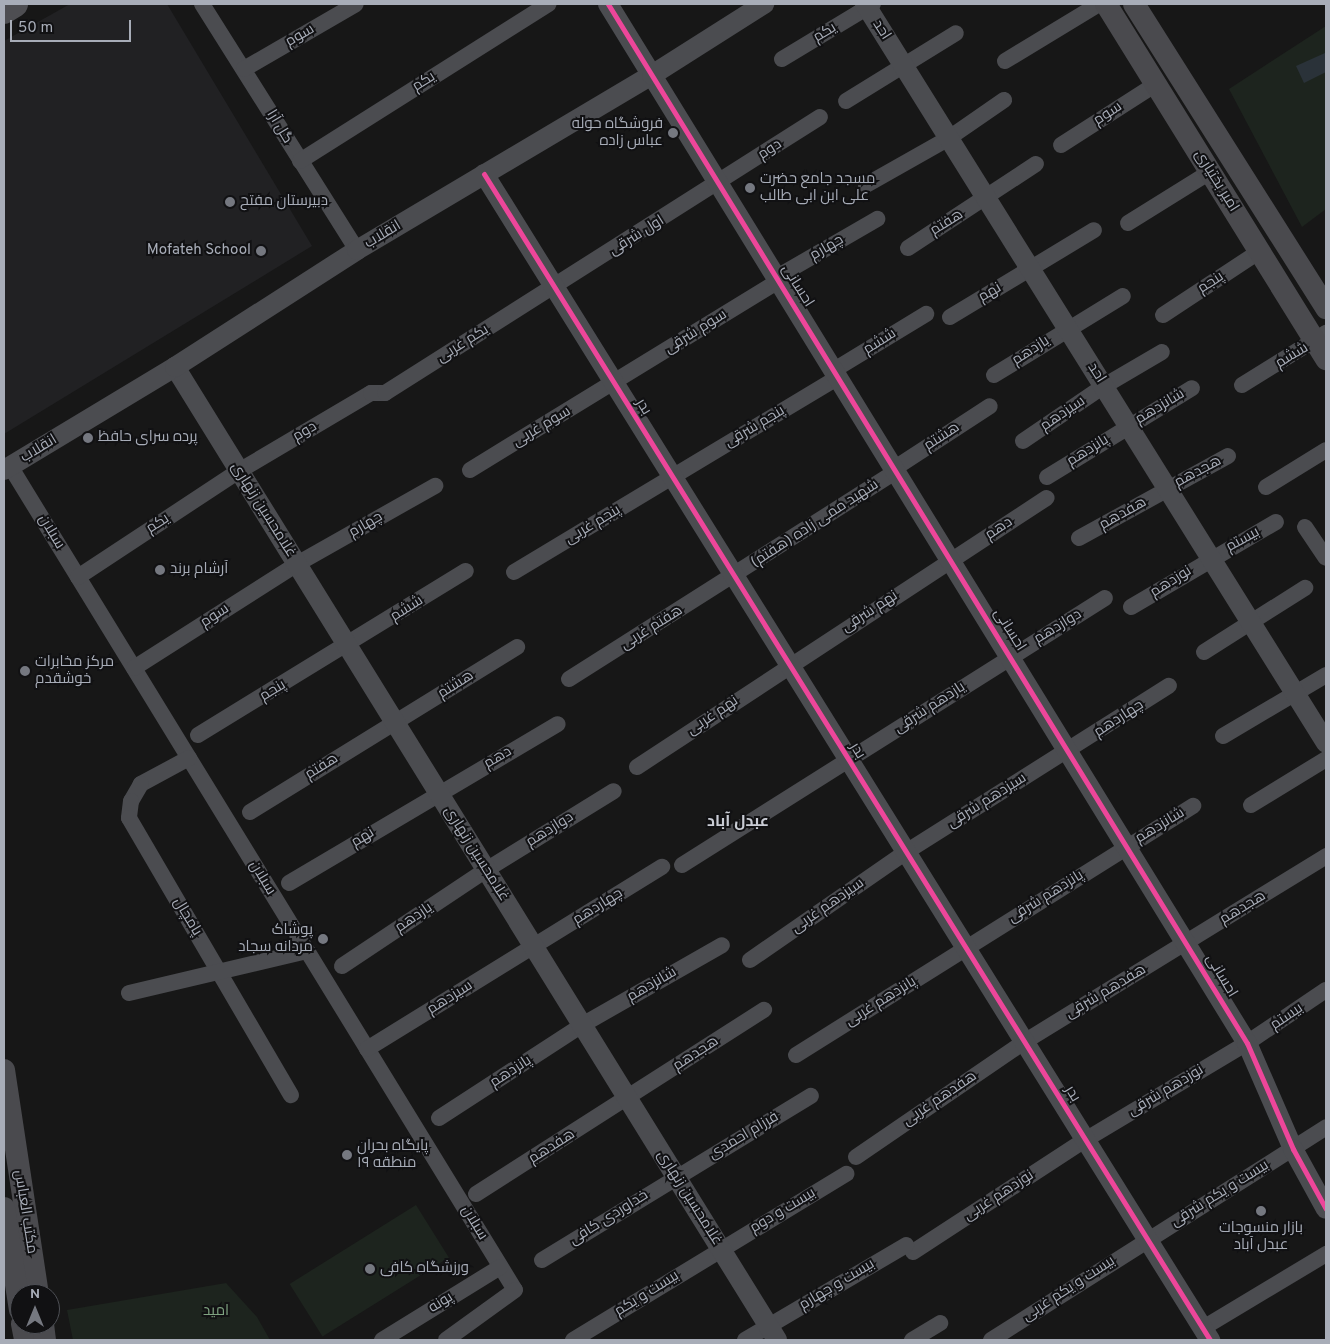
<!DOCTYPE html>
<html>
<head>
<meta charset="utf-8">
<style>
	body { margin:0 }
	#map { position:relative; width:1330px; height:1344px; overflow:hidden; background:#171717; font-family:Overpass,Cairo,sans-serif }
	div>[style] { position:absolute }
	.built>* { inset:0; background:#212123 }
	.green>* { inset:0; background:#1d241e; transform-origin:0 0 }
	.water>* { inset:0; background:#2a3239 }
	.minor>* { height:16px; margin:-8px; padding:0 8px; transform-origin:8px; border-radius:8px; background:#4b4c50 }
	.tertiary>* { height:20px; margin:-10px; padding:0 10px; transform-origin:10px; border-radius:10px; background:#4b4c50 }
	.secondary>* { height:22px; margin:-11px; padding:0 11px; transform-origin:11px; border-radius:11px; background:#4a4a4e }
	.trunk>* { height:26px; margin:-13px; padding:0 13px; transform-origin:13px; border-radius:13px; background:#4e4e52 }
	.cycleway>* { height:5px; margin:-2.5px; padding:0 2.5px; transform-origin:2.5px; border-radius:2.5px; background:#ed469a }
	.dots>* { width:14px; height:14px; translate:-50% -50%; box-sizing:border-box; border:2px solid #111113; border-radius:50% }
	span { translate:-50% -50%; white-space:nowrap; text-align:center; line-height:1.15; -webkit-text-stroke:4px #111113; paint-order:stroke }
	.street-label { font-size:15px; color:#a8adb8 }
	.poi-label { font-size:15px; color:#a8adb8 }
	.right { translate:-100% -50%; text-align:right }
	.left { translate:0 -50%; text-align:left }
	.park-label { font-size:15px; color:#7fa381 }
	.neighbourhood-label { font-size:16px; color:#c9ccd4; font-weight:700 }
	.frame { position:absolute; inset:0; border:5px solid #a8adb8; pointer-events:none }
	.north { position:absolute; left:10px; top:1284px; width:50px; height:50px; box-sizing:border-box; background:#111113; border:1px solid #4d4f55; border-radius:50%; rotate:0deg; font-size:14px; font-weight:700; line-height:20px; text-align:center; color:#a8adb8 }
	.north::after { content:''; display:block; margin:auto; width:18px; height:22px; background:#757880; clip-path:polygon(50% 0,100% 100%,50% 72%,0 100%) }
	.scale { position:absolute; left:10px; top:20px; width:121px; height:22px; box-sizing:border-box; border:2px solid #a8adb8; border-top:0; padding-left:6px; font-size:15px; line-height:18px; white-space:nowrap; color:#a8adb8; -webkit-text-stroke:4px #111113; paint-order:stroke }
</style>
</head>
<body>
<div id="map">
	<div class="built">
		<div style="clip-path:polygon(70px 4px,167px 4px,312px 246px,4px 434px,4px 41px)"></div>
	</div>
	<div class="green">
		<div style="clip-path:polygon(1326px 26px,1326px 209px,1302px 227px,1229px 89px)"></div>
		<div style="left:416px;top:1205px;width:62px;height:149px;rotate:58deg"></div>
		<div style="clip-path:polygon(226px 1283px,257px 1317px,270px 1340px,73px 1340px,67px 1310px)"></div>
	</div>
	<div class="water">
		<div style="clip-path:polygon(1325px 53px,1326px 72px,1304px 83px,1296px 66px)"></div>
	</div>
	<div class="minor">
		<div style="left:202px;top:4px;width:291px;rotate:57.8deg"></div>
		<div style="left:782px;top:59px;width:106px;rotate:-31.1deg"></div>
		<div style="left:1005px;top:61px;width:110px;rotate:-31.2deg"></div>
		<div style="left:244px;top:69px;width:129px;rotate:-30.1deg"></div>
		<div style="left:846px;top:101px;width:129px;rotate:-31.7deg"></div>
		<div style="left:1061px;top:145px;width:113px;rotate:-32.7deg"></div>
		<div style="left:300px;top:161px;width:294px;rotate:-32.3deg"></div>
		<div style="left:866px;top:185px;width:95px;rotate:-29.5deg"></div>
		<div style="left:949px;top:138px;width:67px;rotate:-34.6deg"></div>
		<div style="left:1128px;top:223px;width:97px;rotate:-31.9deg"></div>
		<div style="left:908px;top:248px;width:153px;rotate:-33.3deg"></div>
		<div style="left:777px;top:277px;width:116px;rotate:-30.1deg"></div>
		<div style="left:1163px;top:315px;width:116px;rotate:-33.4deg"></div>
		<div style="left:950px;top:317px;width:168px;rotate:-31.1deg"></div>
		<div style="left:834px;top:370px;width:108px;rotate:-31.3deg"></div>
		<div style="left:994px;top:375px;width:151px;rotate:-31.5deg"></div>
		<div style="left:1242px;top:385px;width:99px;rotate:-31.8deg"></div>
		<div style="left:1023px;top:441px;width:98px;rotate:-34.2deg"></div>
		<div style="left:1104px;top:386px;width:67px;rotate:-30.4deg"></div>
		<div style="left:10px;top:466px;width:966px;rotate:58.5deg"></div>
		<div style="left:515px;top:1290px;width:85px;rotate:144.1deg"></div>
		<div style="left:895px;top:468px;width:113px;rotate:-33.1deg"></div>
		<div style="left:470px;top:470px;width:362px;rotate:-31.5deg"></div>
		<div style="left:1047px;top:477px;width:170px;rotate:-31.5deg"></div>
		<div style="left:1266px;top:487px;width:70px;rotate:-31.7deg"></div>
		<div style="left:1305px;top:527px;width:37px;rotate:56deg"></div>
		<div style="left:1079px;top:538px;width:170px;rotate:-28.8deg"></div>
		<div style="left:514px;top:572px;width:378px;rotate:-31deg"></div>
		<div style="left:78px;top:577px;width:193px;rotate:-33.4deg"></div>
		<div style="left:239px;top:471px;width:153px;rotate:-30.6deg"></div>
		<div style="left:371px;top:393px;width:14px"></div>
		<div style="left:385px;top:393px;width:515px;rotate:-32.39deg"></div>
		<div style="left:1131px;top:607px;width:168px;rotate:-30.4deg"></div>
		<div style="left:1204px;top:652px;width:120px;rotate:-32.4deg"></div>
		<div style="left:134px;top:668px;width:193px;rotate:-32.5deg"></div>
		<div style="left:297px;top:564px;width:159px;rotate:-29.5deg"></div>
		<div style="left:569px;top:679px;width:388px;rotate:-32.4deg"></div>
		<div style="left:198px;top:735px;width:314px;rotate:-31.5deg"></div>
		<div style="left:1223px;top:736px;width:120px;rotate:-30.6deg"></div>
		<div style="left:189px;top:758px;width:55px;rotate:151.6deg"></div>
		<div style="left:141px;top:784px;width:20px;rotate:120deg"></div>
		<div style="left:131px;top:801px;width:17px;rotate:97deg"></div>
		<div style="left:129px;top:818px;width:321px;rotate:59.7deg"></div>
		<div style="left:637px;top:767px;width:490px;rotate:-33.3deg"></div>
		<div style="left:1251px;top:805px;width:88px;rotate:-31.5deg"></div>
		<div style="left:250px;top:812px;width:314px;rotate:-31.7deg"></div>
		<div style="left:682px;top:865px;width:500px;rotate:-32.26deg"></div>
		<div style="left:289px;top:883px;width:312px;rotate:-30.6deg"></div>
		<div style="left:750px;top:960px;width:190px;rotate:-34.7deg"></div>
		<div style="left:906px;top:852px;width:311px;rotate:-32.3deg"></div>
		<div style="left:342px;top:966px;width:173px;rotate:-33.7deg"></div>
		<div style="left:486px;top:870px;width:150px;rotate:-31.7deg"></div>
		<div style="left:129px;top:993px;width:183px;rotate:-13.3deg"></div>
		<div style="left:367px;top:1049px;width:347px;rotate:-31.7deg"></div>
		<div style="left:796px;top:1055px;width:469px;rotate:-32.1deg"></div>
		<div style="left:439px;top:1118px;width:171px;rotate:-33deg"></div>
		<div style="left:582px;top:1025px;width:161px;rotate:-29.7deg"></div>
		<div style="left:856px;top:1157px;width:204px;rotate:-34.4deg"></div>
		<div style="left:1024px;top:1042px;width:355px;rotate:-31.6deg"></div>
		<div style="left:476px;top:1194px;width:342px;rotate:-32.6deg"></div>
		<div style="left:913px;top:1252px;width:205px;rotate:-33.1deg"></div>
		<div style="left:1085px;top:1140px;width:189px;rotate:-30.9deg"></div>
		<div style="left:1247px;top:1043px;width:95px;rotate:-33.9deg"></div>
		<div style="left:542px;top:1260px;width:315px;rotate:-31.4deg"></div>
		<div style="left:1203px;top:1328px;width:144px;rotate:-31deg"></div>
		<div style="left:382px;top:1340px;width:139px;rotate:-31.7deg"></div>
		<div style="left:573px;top:1340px;width:320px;rotate:-31.3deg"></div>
		<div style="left:745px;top:1340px;width:187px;rotate:-30.5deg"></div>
		<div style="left:912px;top:1340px;width:33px;rotate:-31deg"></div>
		<div style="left:991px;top:1340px;width:397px;rotate:-32.4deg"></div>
	</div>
	<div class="tertiary">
		<div style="left:608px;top:4px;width:1220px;rotate:58.41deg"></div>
		<div style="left:1247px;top:1043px;width:116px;rotate:66.5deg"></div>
		<div style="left:1293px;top:1149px;width:68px;rotate:61.2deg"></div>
		<div style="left:865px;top:4px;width:871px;rotate:58.04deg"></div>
		<div style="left:484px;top:174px;width:1374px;rotate:58.09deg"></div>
		<div style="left:175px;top:367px;width:1144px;rotate:58.25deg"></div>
		<div style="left:4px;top:470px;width:200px;rotate:-31.1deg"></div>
		<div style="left:175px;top:367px;width:216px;rotate:-32.7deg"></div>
		<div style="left:357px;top:250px;width:343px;rotate:-30.7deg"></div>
		<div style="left:652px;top:75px;width:133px;rotate:-32.4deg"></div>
	</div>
	<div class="secondary">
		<div style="left:1106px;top:4px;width:418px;rotate:58.2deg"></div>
		<div style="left:1134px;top:4px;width:360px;rotate:57.7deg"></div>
		<div style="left:4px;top:1070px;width:227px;rotate:81.4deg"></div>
		<div style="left:4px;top:1208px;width:103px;rotate:81.1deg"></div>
		<div style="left:22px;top:1324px;width:16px;rotate:79deg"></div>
		<div style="left:43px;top:1324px;width:16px;rotate:83deg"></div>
	</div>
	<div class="trunk">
		<div style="left:4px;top:11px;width:13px;rotate:-32deg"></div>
	</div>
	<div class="cycleway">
		<div style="left:608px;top:4px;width:1220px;rotate:58.41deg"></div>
		<div style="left:1247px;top:1043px;width:116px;rotate:66.5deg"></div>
		<div style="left:1293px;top:1149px;width:68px;rotate:61.2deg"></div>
		<div style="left:484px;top:174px;width:1374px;rotate:58.09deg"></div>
	</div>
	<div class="dots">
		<div style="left:673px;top:133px;background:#757880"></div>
		<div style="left:750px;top:188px;background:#757880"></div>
		<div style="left:230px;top:202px;background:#757880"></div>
		<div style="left:261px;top:251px;background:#757880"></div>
		<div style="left:88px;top:438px;background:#757880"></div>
		<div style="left:160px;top:570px;background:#757880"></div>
		<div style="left:25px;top:671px;background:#757880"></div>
		<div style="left:323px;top:939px;background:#757880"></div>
		<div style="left:347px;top:1155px;background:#757880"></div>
		<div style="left:1261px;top:1211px;background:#757880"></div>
		<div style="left:370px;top:1269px;background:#757880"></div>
	</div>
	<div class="street-label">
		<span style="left:881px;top:30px;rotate:58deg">احد</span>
		<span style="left:825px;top:33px;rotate:-31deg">یکم</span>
		<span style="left:300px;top:36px;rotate:-30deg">سوم</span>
		<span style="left:424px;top:82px;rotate:-32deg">یکم</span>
		<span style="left:1108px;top:114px;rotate:-33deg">سوم</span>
		<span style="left:279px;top:127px;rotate:59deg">گل آرا</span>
		<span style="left:770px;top:150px;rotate:-33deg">دوم</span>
		<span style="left:1216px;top:181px;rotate:58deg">امیر بختیاری</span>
		<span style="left:947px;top:223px;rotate:-32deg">هفتم</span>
		<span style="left:383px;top:235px;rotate:-31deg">انقلاب</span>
		<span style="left:637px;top:236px;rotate:-32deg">اول شرقی</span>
		<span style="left:827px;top:248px;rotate:-30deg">چهارم</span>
		<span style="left:1211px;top:283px;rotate:-33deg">پنجم</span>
		<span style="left:797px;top:286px;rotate:58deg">احسانی</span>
		<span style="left:990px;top:293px;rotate:-30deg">نهم</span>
		<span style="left:696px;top:332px;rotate:-32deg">سوم شرقی</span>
		<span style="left:880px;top:342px;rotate:-32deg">ششم</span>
		<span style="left:463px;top:344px;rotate:-32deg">یکم غربی</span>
		<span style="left:1031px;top:351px;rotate:-33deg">یازدهم</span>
		<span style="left:1292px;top:356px;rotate:-31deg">ششم</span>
		<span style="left:1096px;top:373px;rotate:58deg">احد</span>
		<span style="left:643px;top:407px;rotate:58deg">بدر</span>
		<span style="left:1160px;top:407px;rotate:-31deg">شانزدهم</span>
		<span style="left:1063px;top:414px;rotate:-34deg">سیزدهم</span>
		<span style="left:542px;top:427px;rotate:-31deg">سوم غربی</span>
		<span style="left:755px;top:427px;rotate:-31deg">پنجم شرقی</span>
		<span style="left:305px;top:432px;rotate:-31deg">دوم</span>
		<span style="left:942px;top:437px;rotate:-33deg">هشتم</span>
		<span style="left:39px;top:449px;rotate:-31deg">انقلاب</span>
		<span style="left:1088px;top:451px;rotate:-32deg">پانزدهم</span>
		<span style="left:1198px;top:472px;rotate:-28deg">هجدهم</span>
		<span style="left:263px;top:510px;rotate:58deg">غلامحسین زنهاری</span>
		<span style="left:1123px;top:514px;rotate:-29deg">هفدهم</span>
		<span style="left:158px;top:524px;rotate:-33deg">یکم</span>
		<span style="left:815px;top:524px;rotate:-33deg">شهید ممی زاده (هفتم)</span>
		<span style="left:366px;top:525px;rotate:-30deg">چهارم</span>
		<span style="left:593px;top:525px;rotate:-31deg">پنجم غربی</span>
		<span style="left:999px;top:529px;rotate:-33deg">دهم</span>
		<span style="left:51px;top:532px;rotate:59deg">سبلان</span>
		<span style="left:1243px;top:540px;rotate:-29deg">بیستم</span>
		<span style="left:1171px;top:582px;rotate:-32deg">نوزدهم</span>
		<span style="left:407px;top:609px;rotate:-32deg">ششم</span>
		<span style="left:870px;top:612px;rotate:-33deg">نهم شرقی</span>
		<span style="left:215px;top:616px;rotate:-33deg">سوم</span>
		<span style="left:1058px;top:627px;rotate:-31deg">دوازدهم</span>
		<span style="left:652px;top:628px;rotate:-32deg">هفتم غربی</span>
		<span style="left:1009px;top:630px;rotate:58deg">احسانی</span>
		<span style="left:456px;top:685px;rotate:-32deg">هشتم</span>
		<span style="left:273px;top:691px;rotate:-31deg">پنجم</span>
		<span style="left:930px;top:708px;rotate:-33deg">یازدهم شرقی</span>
		<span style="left:713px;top:716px;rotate:-34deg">نهم غربی</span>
		<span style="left:1119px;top:719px;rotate:-33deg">چهاردهم</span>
		<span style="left:857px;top:751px;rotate:58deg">بدر</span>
		<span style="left:498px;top:758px;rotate:-30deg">دهم</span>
		<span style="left:322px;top:767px;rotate:-32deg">هفتم</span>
		<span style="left:987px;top:801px;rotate:-32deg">سیزدهم شرقی</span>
		<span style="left:1160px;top:826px;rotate:-31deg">شانزدهم</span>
		<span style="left:550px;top:830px;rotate:-32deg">دوازدهم</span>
		<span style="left:363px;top:838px;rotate:-31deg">نهم</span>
		<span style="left:476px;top:854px;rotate:58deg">غلامحسین زنهاری</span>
		<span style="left:262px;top:878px;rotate:59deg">سبلان</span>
		<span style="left:1046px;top:897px;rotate:-32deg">پانزدهم شرقی</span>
		<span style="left:828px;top:906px;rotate:-35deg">سیزدهم غربی</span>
		<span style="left:598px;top:907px;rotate:-32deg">چهاردهم</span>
		<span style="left:1243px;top:908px;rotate:-31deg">هجدهم</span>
		<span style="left:187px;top:917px;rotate:59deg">پامچال</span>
		<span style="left:414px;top:918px;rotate:-34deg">یازدهم</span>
		<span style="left:1221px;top:976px;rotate:59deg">احسانی</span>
		<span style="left:652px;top:985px;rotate:-30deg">شانزدهم</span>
		<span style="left:1106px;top:992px;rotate:-31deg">هفدهم شرقی</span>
		<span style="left:450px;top:998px;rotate:-32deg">سیزدهم</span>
		<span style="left:881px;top:1002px;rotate:-32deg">پانزدهم غربی</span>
		<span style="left:1287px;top:1017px;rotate:-34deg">بیستم</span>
		<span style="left:696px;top:1054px;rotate:-33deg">هجدهم</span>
		<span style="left:511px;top:1072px;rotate:-33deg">پانزدهم</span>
		<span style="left:1166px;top:1091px;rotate:-31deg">نوزدهم شرقی</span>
		<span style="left:1072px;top:1094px;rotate:58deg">بدر</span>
		<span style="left:940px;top:1099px;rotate:-34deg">هفدهم غربی</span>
		<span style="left:744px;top:1136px;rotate:-31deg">فرزام احمدی</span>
		<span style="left:552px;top:1147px;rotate:-32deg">هفدهم</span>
		<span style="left:1220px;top:1194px;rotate:-32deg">بیست و یکم شرقی</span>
		<span style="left:999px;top:1196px;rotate:-33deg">نوزدهم غربی</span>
		<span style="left:689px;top:1198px;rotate:58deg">غلامحسین زنهاری</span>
		<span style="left:783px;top:1211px;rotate:-31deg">بیست و دوم</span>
		<span style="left:25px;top:1212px;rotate:81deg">مکتب العباس</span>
		<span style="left:609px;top:1218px;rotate:-32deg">خداوردی کافی</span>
		<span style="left:474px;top:1223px;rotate:59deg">سبلان</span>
		<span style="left:837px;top:1285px;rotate:-31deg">بیست و چهارم</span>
		<span style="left:1069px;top:1289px;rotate:-33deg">بیست و یکم غربی</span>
		<span style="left:647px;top:1294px;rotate:-32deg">بیست و یکم</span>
		<span style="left:441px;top:1303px;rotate:-32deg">پونه</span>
	</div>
	<div class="poi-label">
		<span class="right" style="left:663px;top:133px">فروشگاه حوله<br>عباس زاده</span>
		<span class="left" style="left:760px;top:188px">مسجد جامع حضرت<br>علی ابن ابی طالب</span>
		<span class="left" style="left:240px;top:202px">دبیرستان مفتح</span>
		<span class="right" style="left:251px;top:251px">Mofateh School</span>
		<span class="left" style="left:98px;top:438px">پرده سرای حافظ</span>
		<span class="left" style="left:170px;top:570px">آرشام برند</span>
		<span class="left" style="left:35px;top:671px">مرکز مخابرات<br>خوشقدم</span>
		<span class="right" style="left:313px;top:939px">پوشاک<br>مردانه سجاد</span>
		<span class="left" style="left:357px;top:1155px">پایگاه بحران<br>منطقه ۱۹</span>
		<span style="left:1261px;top:1237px">بازار منسوجات<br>عبدل آباد</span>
		<span class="left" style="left:380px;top:1269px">ورزشگاه کافی</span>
	</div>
	<div class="park-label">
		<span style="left:216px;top:1312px">امید</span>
	</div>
	<div class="neighbourhood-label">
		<span style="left:738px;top:822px">عبدل آباد</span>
	</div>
	<div class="frame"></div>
	<div class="north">N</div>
	<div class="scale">50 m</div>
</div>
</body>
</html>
